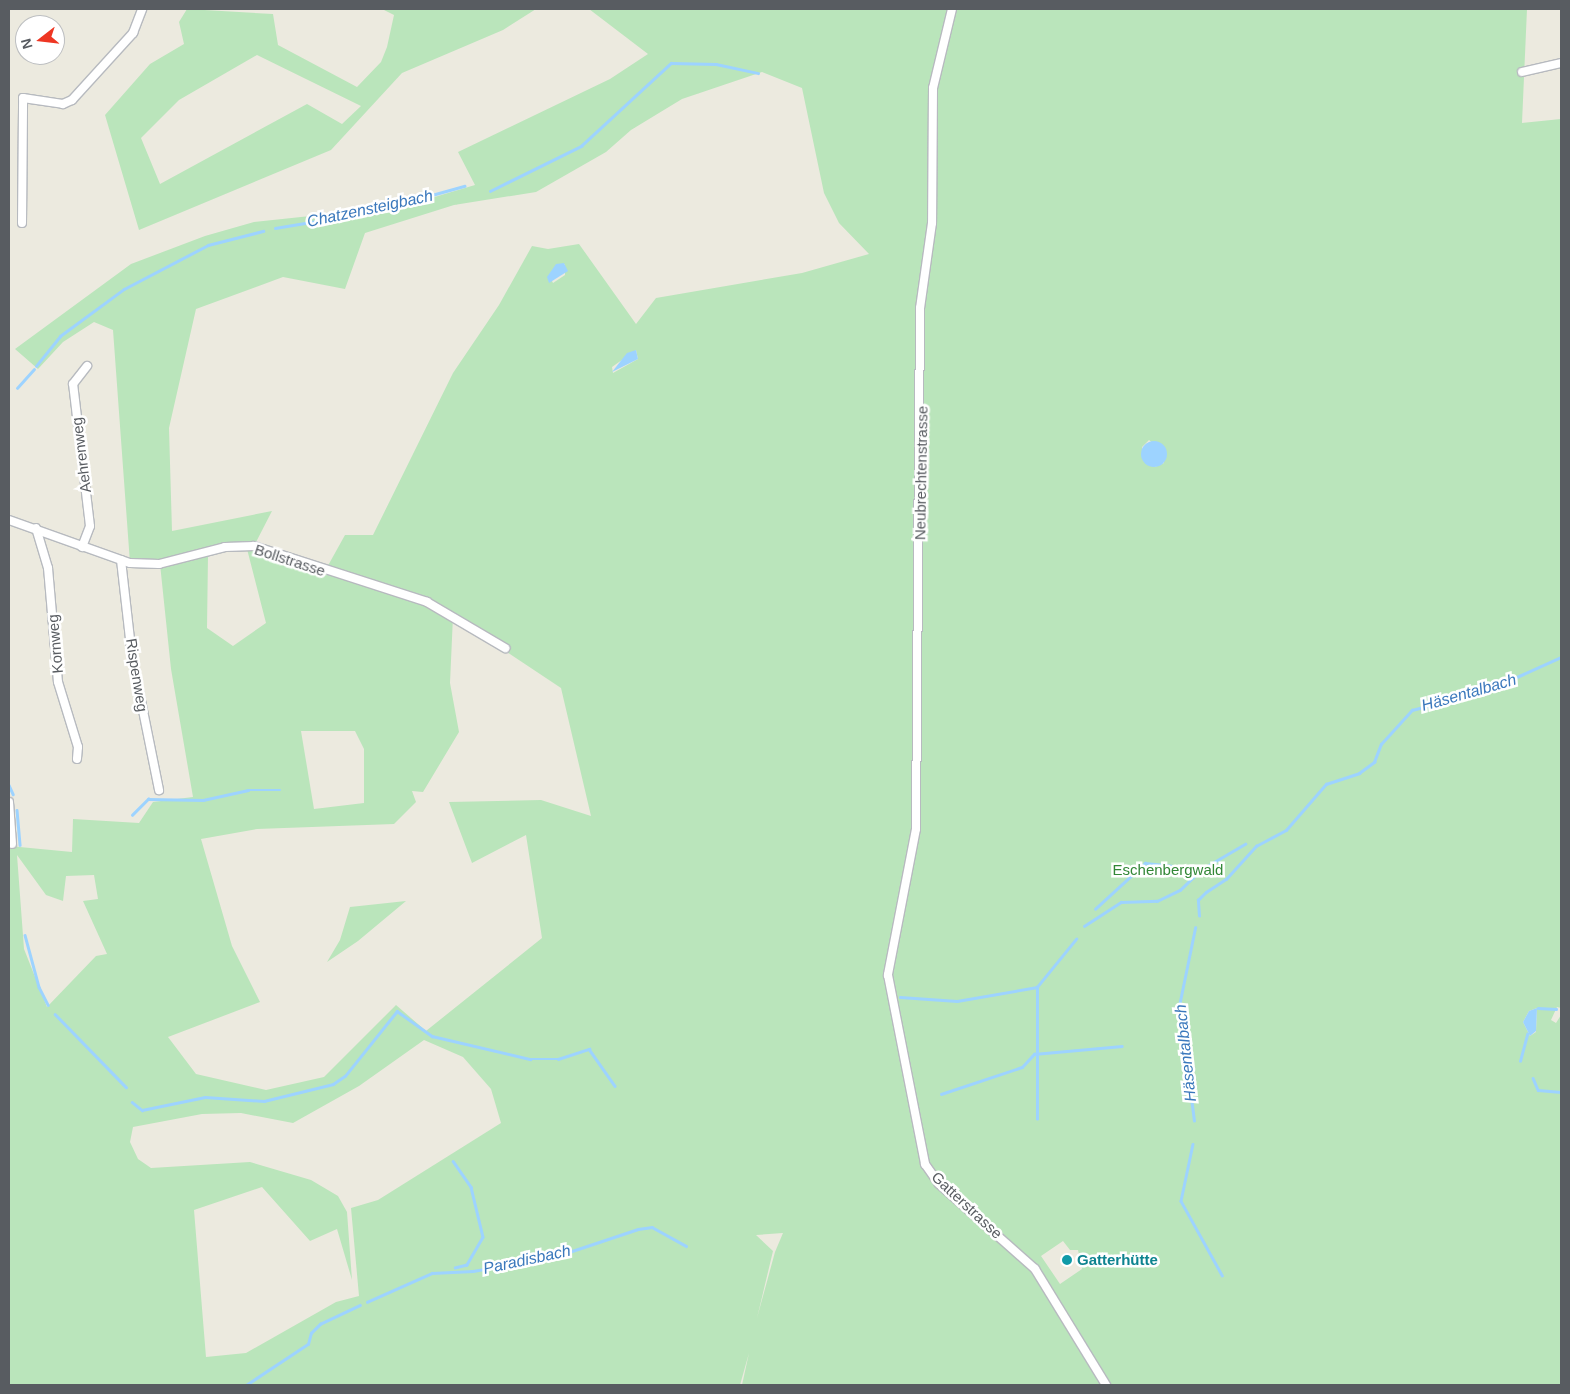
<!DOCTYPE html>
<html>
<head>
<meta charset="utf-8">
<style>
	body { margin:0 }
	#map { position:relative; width:1570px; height:1394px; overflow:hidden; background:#eceadf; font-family:Helvetica,sans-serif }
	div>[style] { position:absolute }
	.green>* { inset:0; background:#bae5bb }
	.water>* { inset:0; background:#9dd3ff }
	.round { border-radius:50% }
	.stream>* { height:2.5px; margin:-1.25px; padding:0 1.25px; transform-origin:1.25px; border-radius:1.25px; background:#9dd3ff }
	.roads { filter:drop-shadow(1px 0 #b7babf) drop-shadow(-1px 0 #b7babf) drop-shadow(0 1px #b7babf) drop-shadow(0 -1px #b7babf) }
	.street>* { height:8px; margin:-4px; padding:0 4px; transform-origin:4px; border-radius:4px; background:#fff }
	.dots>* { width:14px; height:14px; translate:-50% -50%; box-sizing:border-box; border:2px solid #fff; border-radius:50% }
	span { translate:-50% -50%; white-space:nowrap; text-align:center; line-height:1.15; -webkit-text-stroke:5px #fff; paint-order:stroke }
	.street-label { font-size:15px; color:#585c61 }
	.park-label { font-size:15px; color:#328737 }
	.culture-label { font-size:15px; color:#0d838f; font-weight:700 }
	.left { translate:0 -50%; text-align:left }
	.water-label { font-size:16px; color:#3a78bc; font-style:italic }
	.frame { position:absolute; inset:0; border:10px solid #585c61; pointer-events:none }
	.north { position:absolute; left:15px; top:15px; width:50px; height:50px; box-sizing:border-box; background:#fff; border:1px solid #bcbec0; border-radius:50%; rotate:254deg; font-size:14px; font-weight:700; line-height:20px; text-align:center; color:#585c61 }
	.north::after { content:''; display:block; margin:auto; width:18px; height:22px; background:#ee3623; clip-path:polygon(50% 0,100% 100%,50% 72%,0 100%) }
</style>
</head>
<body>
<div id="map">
	<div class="green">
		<div style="clip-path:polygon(evenodd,187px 9px,273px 14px,278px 45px,357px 87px,381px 62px,387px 47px,394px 15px,382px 9px,536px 9px,503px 30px,402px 73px,331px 150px,139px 230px,105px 115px,150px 64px,184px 44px,179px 22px,187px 9px,257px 55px,361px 106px,342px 124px,307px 104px,160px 184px,141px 138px,179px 100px,257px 55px)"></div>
		<div style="clip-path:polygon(evenodd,589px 9px,1527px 9px,1522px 123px,1561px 119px,1561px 1008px,1557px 1007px,1551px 1020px,1556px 1023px,1561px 1015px,1561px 1385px,742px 1385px,749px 1353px,740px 1385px,9px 1385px,9px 846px,72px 852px,73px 819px,139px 823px,153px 802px,193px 797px,171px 669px,160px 564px,130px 563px,113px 330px,94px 322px,63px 342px,38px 369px,15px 349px,131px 264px,205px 236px,254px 222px,348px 212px,374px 215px,475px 185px,458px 152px,610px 79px,648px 54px,589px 9px,762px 72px,802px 88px,824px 193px,839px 223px,869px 254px,802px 273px,656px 298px,636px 324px,579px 244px,548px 249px,532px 246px,499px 305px,453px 373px,373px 535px,345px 535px,325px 571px,247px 549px,266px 623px,233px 646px,207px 628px,208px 556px,160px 564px,225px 547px,254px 546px,272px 511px,172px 531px,169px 428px,196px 309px,283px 277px,345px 289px,365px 233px,454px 205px,536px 192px,606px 152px,631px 130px,682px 99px,762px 72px,589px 9px,565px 264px,565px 275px,553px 283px,549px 275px,565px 264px,589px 9px,636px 350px,638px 359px,613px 373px,612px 367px,636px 350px,589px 9px,1149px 440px,1164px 452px,1164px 463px,1155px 467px,1144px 457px,1142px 447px,1149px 440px,589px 9px,453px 616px,561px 688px,591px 816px,541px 800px,449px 802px,472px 863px,526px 835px,542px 938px,426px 1031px,396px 1005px,324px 1077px,266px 1090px,196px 1074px,168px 1037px,260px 1002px,232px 946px,201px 839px,257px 829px,394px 824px,416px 802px,412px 791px,423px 792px,459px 732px,450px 683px,453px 616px,589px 9px,301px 731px,355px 731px,364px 749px,364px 803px,314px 809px,301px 731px,589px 9px,17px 855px,46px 895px,63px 901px,66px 876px,94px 875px,98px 899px,83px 901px,107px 954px,96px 956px,47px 1007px,24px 949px,17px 855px,589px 9px,1537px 1008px,1536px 1032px,1530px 1036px,1523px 1022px,1529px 1011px,1537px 1008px,589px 9px,424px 1040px,463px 1057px,491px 1089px,501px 1123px,378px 1200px,351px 1208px,359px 1296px,336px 1302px,246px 1353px,206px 1357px,194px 1210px,262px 1187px,310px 1241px,337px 1229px,352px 1280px,347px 1212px,338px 1196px,311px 1180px,250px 1162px,151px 1168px,138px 1159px,130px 1142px,133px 1127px,202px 1114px,241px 1113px,293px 1123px,359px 1086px,424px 1040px,589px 9px,783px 1233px,775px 1252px,757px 1318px,773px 1251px,756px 1235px,783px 1233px,589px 9px,1063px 1241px,1070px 1250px,1078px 1250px,1082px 1269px,1060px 1284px,1041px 1256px,1063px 1241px)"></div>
		<div style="clip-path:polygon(406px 901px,358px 941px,327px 962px,340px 940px,350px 907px)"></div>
	</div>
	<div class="water">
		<div style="clip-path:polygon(556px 264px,564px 263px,568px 271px,549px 283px,547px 277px)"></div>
		<div style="clip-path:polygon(636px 350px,638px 359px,612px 372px,627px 353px)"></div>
		<div class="round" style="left:1141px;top:441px;width:26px;height:26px"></div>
		<div style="clip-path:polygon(1537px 1008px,1536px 1031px,1530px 1036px,1523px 1022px,1529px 1011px)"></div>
	</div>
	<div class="stream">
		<div style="left:490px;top:191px;width:102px;rotate:-26.3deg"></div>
		<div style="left:581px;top:146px;width:122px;rotate:-42.7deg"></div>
		<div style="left:671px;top:63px;width:45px;rotate:1.3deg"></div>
		<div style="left:716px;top:64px;width:43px;rotate:12.1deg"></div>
		<div style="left:275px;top:228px;width:97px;rotate:-9.5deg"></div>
		<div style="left:371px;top:212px;width:97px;rotate:-15.6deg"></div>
		<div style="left:36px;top:366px;width:38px;rotate:-51deg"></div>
		<div style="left:60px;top:336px;width:79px;rotate:-36.3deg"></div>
		<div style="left:124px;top:289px;width:95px;rotate:-27.6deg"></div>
		<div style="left:208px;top:245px;width:57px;rotate:-14.3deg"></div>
		<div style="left:17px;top:388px;width:25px;rotate:-48deg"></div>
		<div style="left:9px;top:785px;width:10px;rotate:66deg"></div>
		<div style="left:17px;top:810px;width:35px;rotate:85deg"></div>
		<div style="left:132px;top:815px;width:23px;rotate:-45deg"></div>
		<div style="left:148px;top:799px;width:55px;rotate:1deg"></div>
		<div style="left:203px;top:800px;width:46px;rotate:-12.5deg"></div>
		<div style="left:248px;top:790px;width:32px"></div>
		<div style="left:1095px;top:909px;width:68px;rotate:-42.6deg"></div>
		<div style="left:1145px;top:863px;width:57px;rotate:6deg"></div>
		<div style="left:1202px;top:869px;width:50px;rotate:-30.2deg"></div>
		<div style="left:1199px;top:916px;width:16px;rotate:-94deg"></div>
		<div style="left:1198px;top:900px;width:11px;rotate:-45deg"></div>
		<div style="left:1206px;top:892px;width:24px;rotate:-33deg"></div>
		<div style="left:1226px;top:879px;width:45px;rotate:-47.7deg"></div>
		<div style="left:1256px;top:846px;width:34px;rotate:-28deg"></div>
		<div style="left:1286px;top:830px;width:61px;rotate:-49deg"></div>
		<div style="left:1326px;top:784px;width:35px;rotate:-18deg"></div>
		<div style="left:1359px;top:773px;width:19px;rotate:-36deg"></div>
		<div style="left:1374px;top:762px;width:19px;rotate:-69deg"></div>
		<div style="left:1381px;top:744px;width:46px;rotate:-47.6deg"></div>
		<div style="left:1412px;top:710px;width:79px;rotate:-14.7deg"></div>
		<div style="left:1488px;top:690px;width:80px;rotate:-24.3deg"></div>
		<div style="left:1084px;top:926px;width:44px;rotate:-33deg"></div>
		<div style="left:1121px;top:902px;width:36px;rotate:-2deg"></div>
		<div style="left:1157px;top:901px;width:25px;rotate:-26deg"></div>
		<div style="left:1180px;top:890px;width:30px;rotate:-44deg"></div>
		<div style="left:25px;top:935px;width:54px;rotate:74.9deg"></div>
		<div style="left:39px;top:987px;width:20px;rotate:63deg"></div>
		<div style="left:900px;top:997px;width:57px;rotate:4deg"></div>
		<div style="left:957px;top:1001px;width:81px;rotate:-9.9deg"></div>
		<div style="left:1538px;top:1008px;width:18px;rotate:3deg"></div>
		<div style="left:55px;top:1014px;width:102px;rotate:45.8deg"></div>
		<div style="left:1520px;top:1061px;width:28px;rotate:-75deg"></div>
		<div style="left:1533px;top:1078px;width:13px;rotate:67deg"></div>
		<div style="left:1538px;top:1090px;width:23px;rotate:5deg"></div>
		<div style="left:941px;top:1094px;width:85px;rotate:-18.4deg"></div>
		<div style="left:1022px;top:1067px;width:18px;rotate:-47deg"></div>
		<div style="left:1034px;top:1054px;width:88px;rotate:-5.2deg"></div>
		<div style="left:132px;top:1102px;width:13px;rotate:39deg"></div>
		<div style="left:142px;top:1110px;width:64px;rotate:-11.7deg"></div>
		<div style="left:205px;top:1097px;width:59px;rotate:3.9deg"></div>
		<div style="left:264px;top:1101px;width:71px;rotate:-13.8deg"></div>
		<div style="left:333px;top:1084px;width:14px;rotate:-34deg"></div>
		<div style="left:345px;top:1076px;width:83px;rotate:-51.3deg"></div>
		<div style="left:397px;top:1011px;width:43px;rotate:35.5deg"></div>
		<div style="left:432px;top:1036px;width:101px;rotate:13.2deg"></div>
		<div style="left:530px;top:1059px;width:28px"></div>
		<div style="left:558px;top:1059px;width:33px;rotate:-18deg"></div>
		<div style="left:589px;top:1049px;width:45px;rotate:54.9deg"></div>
		<div style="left:1037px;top:1119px;width:132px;rotate:-90deg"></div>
		<div style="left:1037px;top:987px;width:62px;rotate:-50.9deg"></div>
		<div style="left:1194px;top:1121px;width:116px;rotate:-97.4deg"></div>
		<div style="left:1179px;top:1006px;width:80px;rotate:-78.4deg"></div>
		<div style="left:1193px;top:1144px;width:58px;rotate:101.9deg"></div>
		<div style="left:1181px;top:1201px;width:85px;rotate:61deg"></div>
		<div style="left:453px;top:1161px;width:32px;rotate:55deg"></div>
		<div style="left:471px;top:1187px;width:51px;rotate:76.5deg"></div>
		<div style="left:483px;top:1237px;width:32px;rotate:120deg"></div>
		<div style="left:467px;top:1265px;width:12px;rotate:166deg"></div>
		<div style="left:367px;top:1302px;width:71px;rotate:-24deg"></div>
		<div style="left:432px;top:1273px;width:41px;rotate:-2.8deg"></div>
		<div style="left:473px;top:1271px;width:85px;rotate:-10.1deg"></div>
		<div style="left:557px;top:1256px;width:85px;rotate:-18.4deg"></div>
		<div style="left:638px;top:1229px;width:14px;rotate:-8deg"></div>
		<div style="left:652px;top:1227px;width:39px;rotate:29deg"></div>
		<div style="left:246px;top:1385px;width:74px;rotate:-33.5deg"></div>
		<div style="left:308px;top:1344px;width:11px;rotate:-75deg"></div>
		<div style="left:311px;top:1333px;width:13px;rotate:-45deg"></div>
		<div style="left:320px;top:1324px;width:44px;rotate:-25.4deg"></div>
	</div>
	<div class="roads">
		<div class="street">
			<div style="left:952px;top:9px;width:81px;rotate:103.5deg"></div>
			<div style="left:933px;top:88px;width:135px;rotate:90.4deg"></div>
			<div style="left:932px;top:223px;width:86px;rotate:98deg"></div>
			<div style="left:920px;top:308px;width:521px;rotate:90.44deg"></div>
			<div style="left:916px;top:829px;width:149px;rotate:100.9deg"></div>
			<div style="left:888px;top:975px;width:193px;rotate:78.9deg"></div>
			<div style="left:925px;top:1164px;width:24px;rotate:55deg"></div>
			<div style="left:939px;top:1184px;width:128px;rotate:41.5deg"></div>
			<div style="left:1035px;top:1269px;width:136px;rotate:58.5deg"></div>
			<div style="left:1522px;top:72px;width:40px;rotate:-13deg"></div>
			<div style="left:22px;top:223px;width:125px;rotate:-89.5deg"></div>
			<div style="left:23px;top:98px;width:40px;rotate:8.5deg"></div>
			<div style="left:63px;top:104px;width:10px;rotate:-24deg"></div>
			<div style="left:72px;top:100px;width:91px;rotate:-47.7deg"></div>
			<div style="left:133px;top:33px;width:26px;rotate:-69deg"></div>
			<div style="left:9px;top:520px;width:128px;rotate:19.6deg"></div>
			<div style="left:130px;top:563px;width:29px;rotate:2deg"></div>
			<div style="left:159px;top:564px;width:68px;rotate:-14.4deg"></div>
			<div style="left:225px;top:547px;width:29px;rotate:-2deg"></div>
			<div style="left:254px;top:546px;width:182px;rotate:17.9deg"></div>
			<div style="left:427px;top:602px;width:91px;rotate:30.5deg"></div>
			<div style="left:36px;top:528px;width:42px;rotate:73.3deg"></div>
			<div style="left:48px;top:568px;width:114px;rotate:85deg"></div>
			<div style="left:58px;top:682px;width:68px;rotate:72.9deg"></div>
			<div style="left:78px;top:747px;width:12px;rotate:95deg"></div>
			<div style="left:82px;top:547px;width:22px;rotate:-69deg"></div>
			<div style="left:90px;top:526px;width:143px;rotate:-96.8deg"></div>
			<div style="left:73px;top:384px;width:23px;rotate:-52deg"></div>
			<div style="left:121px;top:560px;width:97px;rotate:83.5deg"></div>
			<div style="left:132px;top:656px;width:137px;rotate:78.6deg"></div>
			<div style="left:9px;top:802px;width:42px;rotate:85.9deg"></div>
		</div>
	</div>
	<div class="dots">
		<div style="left:1067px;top:1260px;background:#0f9aa8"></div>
	</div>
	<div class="street-label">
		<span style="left:81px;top:455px;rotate:-97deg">Aehrenweg</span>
		<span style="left:921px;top:473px;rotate:-89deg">Neubrechtenstrasse</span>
		<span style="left:290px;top:560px;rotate:18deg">Bollstrasse</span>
		<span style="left:55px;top:644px;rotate:-95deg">Kornweg</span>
		<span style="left:137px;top:675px;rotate:81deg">Rispenweg</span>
		<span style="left:967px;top:1205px;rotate:43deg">Gatterstrasse</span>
	</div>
	<div class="park-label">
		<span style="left:1168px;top:870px">Eschenbergwald</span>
	</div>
	<div class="culture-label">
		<span class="left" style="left:1077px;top:1260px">Gatterhütte</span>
	</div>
	<div class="water-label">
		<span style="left:370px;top:209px;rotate:-12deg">Chatzensteigbach</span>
		<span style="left:1469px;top:693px;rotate:-16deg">Häsentalbach</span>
		<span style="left:1186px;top:1053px;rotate:-96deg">Häsentalbach</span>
		<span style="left:527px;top:1260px;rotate:-12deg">Paradisbach</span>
	</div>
	<div class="frame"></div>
	<div class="north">N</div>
</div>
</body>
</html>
